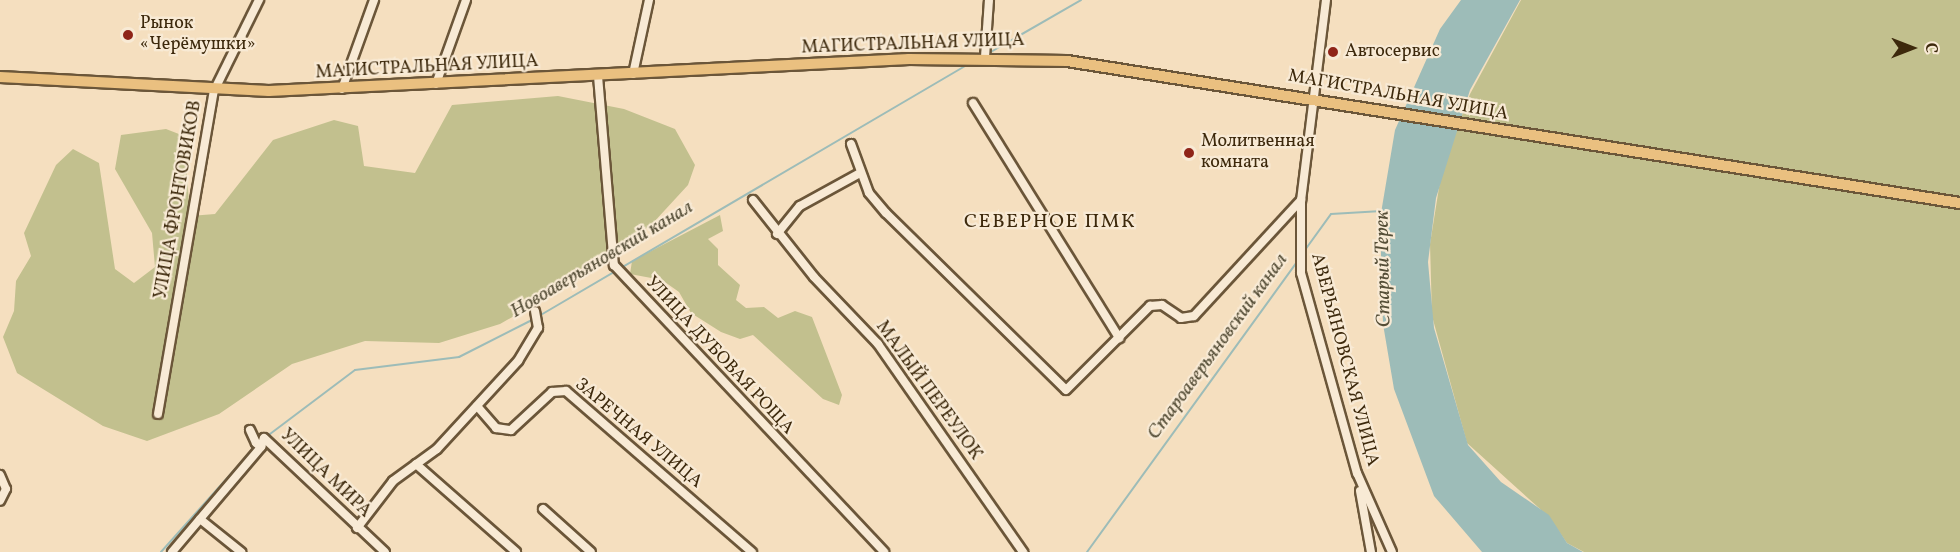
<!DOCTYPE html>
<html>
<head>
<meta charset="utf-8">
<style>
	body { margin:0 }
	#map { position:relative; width:1960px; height:552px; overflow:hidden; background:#f5dfbf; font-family:Vollkorn,serif }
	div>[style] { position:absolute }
	.green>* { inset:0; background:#c2c08e }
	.water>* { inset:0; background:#9dbcb8 }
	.stream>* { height:2px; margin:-1px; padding:0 1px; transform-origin:1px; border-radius:1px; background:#9dbcb8 }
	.roads { filter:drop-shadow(2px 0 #6b5639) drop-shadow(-2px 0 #6b5639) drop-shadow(0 2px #6b5639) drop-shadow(0 -2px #6b5639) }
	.minor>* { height:8px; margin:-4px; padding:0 4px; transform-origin:4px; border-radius:4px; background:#f8ead5 }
	.major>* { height:10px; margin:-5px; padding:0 5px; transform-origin:5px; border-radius:5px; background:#eac080 }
	.dots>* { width:16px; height:16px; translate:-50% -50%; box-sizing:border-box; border:3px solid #f8ead5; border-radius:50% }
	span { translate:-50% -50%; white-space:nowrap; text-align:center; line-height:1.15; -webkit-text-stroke:4.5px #f8ead5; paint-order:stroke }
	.poi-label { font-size:18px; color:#3d290c }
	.left { translate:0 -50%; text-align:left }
	.street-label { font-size:18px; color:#3d290c }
	.neighbourhood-label { font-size:20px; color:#3d290c; letter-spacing:1.5px }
	.water-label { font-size:20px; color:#554e37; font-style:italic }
	.north { position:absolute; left:1882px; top:18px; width:60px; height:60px; -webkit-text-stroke:4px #f8ead5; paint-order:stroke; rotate:90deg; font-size:16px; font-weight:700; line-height:24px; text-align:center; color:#3d290c }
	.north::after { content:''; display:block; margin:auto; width:21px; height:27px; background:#3d290c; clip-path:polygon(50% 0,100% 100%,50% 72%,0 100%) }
</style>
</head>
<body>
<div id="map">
	<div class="green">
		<div style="clip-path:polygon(1521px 0,1960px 0,1960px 552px,1584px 552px,1567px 543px,1549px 517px,1467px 443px,1432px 316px,1430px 244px,1442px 169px,1470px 94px)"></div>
		<div style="clip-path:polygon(558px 96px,624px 109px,675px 129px,695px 165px,688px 185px,653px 223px,594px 271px,500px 324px,439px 343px,365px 341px,292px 364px,219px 414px,147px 441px,103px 426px,17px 373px,3px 337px,14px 311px,16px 281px,31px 256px,24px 233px,56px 165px,73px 149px,99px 163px,115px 269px,134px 283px,155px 267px,152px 233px,115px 169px,121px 135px,166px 129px,184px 136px,190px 216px,215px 214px,273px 140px,334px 120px,358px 126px,364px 166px,415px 173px,452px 105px)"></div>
		<div style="clip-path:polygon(720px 215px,723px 231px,708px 239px,718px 249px,718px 265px,740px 285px,736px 300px,746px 308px,764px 307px,778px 318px,795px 311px,812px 317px,842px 395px,839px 405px,823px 399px,753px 335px,740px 339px,721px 332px,691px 313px,679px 292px,662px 280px,630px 274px,632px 261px)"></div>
	</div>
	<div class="water">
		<div style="clip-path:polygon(1461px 0,1520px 0,1470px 90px,1436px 198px,1428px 262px,1434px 328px,1468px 445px,1501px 482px,1549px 515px,1567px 543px,1583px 552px,1482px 552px,1434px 496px,1394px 389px,1383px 324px,1380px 219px,1395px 130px,1440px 29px)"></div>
	</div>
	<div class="stream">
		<div style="left:989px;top:53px;width:106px;rotate:-29.9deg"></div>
		<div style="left:1305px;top:250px;width:44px;rotate:-54.2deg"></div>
		<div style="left:1331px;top:214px;width:51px;rotate:-3.4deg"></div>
		<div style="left:539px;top:316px;width:498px;rotate:-30.4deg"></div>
		<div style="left:266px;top:437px;width:111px;rotate:-37deg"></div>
		<div style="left:355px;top:370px;width:105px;rotate:-7.1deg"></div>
		<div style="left:459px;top:357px;width:84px;rotate:-26.9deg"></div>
		<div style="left:161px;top:552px;width:141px;rotate:-48.2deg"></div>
		<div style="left:1087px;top:552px;width:360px;rotate:-54.1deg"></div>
	</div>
	<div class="roads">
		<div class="minor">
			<div style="left:1326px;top:0;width:202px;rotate:97.1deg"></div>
			<div style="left:1301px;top:200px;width:73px;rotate:90deg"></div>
			<div style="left:1301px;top:273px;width:208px;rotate:74.4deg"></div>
			<div style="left:1357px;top:473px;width:86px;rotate:66.1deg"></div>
			<div style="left:985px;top:57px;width:57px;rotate:-86deg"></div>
			<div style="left:633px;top:74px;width:76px;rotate:-77.8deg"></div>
			<div style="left:598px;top:76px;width:190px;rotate:85.2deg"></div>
			<div style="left:614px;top:265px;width:394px;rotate:46.7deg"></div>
			<div style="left:436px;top:84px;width:89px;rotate:-70.3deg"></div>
			<div style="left:342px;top:89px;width:95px;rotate:-70.2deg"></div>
			<div style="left:973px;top:103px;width:277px;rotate:58.1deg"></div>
			<div style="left:851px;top:144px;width:52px;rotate:69.8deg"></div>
			<div style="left:869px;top:193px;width:26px;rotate:50deg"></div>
			<div style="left:886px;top:213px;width:252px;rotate:44.5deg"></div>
			<div style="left:1066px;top:390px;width:119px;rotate:-45deg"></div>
			<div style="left:1150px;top:306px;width:12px;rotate:-5deg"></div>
			<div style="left:1162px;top:305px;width:23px;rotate:34deg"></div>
			<div style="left:1181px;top:318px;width:13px;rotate:-9deg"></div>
			<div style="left:1194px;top:316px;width:158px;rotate:-47.3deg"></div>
			<div style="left:753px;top:200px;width:98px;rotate:51.6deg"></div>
			<div style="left:814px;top:277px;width:93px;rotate:46.3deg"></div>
			<div style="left:878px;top:344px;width:254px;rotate:55.1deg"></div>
			<div style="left:777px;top:234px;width:36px;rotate:-51deg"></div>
			<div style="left:800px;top:206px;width:68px;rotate:-28.8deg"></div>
			<div style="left:477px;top:406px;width:29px;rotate:49deg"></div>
			<div style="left:496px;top:428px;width:15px;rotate:8deg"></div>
			<div style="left:511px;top:430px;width:56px;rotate:-42.8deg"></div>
			<div style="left:552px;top:392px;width:14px;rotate:-4deg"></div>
			<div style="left:566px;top:391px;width:246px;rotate:40.9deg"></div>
			<div style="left:158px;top:414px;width:328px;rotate:-80.2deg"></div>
			<div style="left:214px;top:91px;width:102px;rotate:-63.7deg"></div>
			<div style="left:250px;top:430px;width:14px;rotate:65deg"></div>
			<div style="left:256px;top:443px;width:6px;rotate:39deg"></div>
			<div style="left:261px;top:447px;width:9px;rotate:-72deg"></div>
			<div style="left:264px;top:438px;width:166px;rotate:43.3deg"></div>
			<div style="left:416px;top:464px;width:133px;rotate:41.3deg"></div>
			<div style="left:0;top:475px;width:15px;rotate:67deg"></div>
			<div style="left:6px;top:489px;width:13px;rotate:117deg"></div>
			<div style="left:1360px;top:491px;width:62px;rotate:79.8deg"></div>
			<div style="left:543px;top:509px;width:64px;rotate:41.9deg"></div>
			<div style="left:200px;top:519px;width:53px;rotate:38.8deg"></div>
			<div style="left:357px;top:528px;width:59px;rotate:-52.5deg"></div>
			<div style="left:393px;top:481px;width:54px;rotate:-36deg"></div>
			<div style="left:437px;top:449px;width:120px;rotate:-47.4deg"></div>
			<div style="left:518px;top:361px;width:39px;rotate:-59deg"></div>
			<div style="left:538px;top:328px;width:17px;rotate:-100deg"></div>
			<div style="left:172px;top:552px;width:138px;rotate:-49.7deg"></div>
		</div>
		<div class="major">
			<div style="left:0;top:77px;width:269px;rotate:3deg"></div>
			<div style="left:269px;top:91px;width:641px;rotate:-2.86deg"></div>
			<div style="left:909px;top:59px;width:158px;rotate:0.7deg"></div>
			<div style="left:1067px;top:61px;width:904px;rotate:9.04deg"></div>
		</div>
	</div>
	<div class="dots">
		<div style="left:128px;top:35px;background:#8f2418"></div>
		<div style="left:1333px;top:52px;background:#8f2418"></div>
		<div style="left:1189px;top:153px;background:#8f2418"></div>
	</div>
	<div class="poi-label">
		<span class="left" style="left:140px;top:35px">Рынок<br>«Черёмушки»</span>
		<span class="left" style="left:1345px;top:52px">Автосервис</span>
		<span class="left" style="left:1201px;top:153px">Молитвенная<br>комната</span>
	</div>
	<div class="street-label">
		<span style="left:913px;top:45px;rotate:-2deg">МАГИСТРАЛЬНАЯ УЛИЦА</span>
		<span style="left:427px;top:68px;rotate:-3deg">МАГИСТРАЛЬНАЯ УЛИЦА</span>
		<span style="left:1398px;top:96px;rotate:10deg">МАГИСТРАЛЬНАЯ УЛИЦА</span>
		<span style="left:179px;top:200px;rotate:-80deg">УЛИЦА ФРОНТОВИКОВ</span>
		<span style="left:719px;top:356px;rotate:47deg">УЛИЦА ДУБОВАЯ РОЩА</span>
		<span style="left:1344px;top:360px;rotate:75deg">АВЕРЬЯНОВСКАЯ УЛИЦА</span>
		<span style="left:928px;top:391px;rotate:54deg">МАЛЫЙ ПЕРЕУЛОК</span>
		<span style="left:638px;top:434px;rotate:40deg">ЗАРЕЧНАЯ УЛИЦА</span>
		<span style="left:325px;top:474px;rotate:44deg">УЛИЦА МИРА</span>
	</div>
	<div class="neighbourhood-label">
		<span style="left:1050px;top:222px">СЕВЕРНОЕ ПМК</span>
	</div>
	<div class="water-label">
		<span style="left:602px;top:260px;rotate:-31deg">Новоаверьяновский канал</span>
		<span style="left:1384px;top:269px;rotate:-91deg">Старый Терек</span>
		<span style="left:1218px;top:347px;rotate:-54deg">Староаверьяновский канал</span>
	</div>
	<div class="north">С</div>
</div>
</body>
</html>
